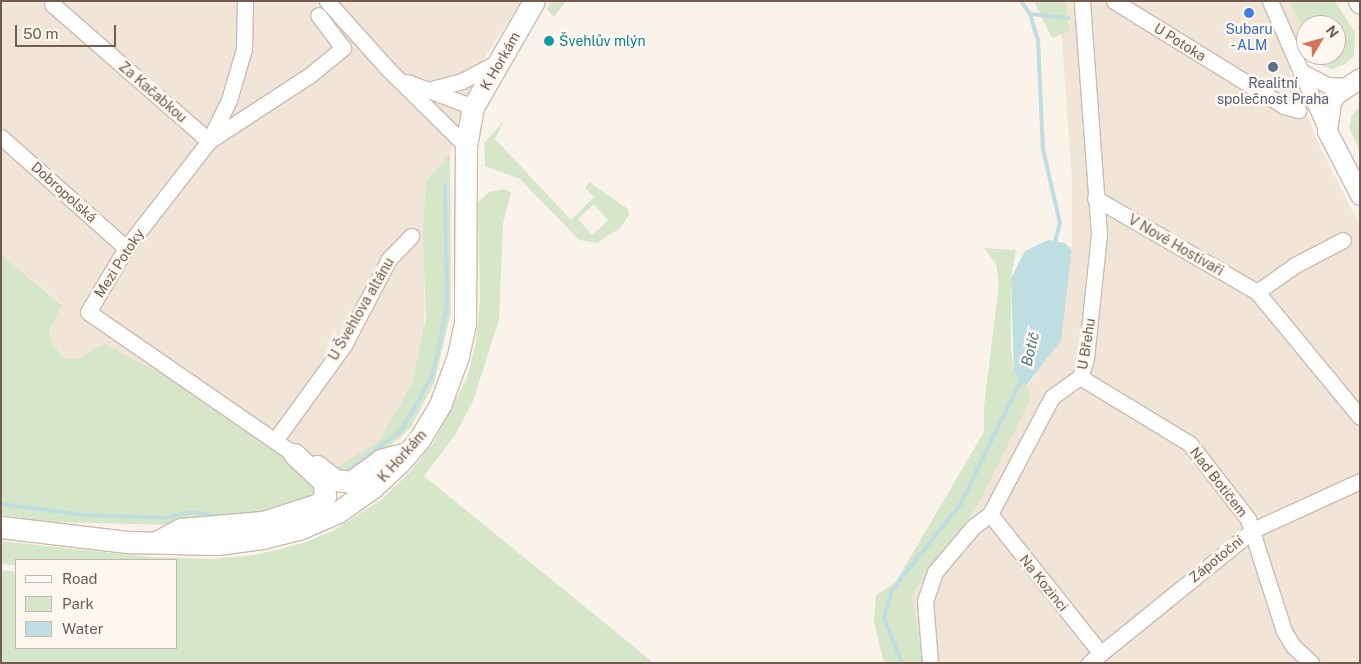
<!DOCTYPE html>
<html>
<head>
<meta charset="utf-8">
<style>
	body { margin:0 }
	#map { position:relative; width:1361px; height:664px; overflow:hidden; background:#faf3e9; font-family:"Public Sans",sans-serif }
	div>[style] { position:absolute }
	.residential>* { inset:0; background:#f1e5d8 }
	.green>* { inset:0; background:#d6e7c9 }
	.water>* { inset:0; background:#bfdee2 }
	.stream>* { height:4px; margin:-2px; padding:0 2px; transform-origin:2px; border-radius:2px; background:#bfdee2 }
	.roads { filter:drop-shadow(1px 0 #ccbbb0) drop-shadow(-1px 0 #ccbbb0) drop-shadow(0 1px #ccbbb0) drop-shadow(0 -1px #ccbbb0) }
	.minor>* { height:15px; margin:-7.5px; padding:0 7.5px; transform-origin:7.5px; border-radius:7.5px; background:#fff }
	.tertiary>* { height:19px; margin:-9.5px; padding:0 9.5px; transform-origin:9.5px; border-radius:9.5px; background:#fff }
	.secondary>* { height:21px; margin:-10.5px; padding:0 10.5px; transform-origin:10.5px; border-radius:10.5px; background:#fff }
	.dots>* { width:14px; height:14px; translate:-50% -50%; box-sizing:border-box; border:2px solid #fdf7ef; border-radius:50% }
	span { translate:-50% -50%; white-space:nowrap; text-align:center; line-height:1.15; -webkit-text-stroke:5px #fdf7ef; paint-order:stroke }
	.shop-label { font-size:14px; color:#366cbe }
	.culture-label { font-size:14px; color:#0d838f }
	.left { translate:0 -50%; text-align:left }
	.street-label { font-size:14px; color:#725b4f }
	.service-label { font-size:14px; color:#4e5e75 }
	.water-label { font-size:15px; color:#47757c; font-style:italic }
	.frame { position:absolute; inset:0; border:2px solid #725b4f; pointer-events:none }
	.legend { position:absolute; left:15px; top:559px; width:162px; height:90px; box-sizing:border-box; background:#fdf7ef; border:1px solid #c5b9af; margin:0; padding:6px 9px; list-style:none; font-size:15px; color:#725b4f }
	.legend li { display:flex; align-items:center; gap:10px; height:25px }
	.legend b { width:25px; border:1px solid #c5b9af }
	.north { position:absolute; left:1296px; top:15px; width:50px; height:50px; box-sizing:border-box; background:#fdf7ef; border:1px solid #c5b9af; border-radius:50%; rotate:53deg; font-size:14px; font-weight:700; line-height:20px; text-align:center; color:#725b4f }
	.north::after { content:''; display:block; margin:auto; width:18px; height:22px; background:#d7735b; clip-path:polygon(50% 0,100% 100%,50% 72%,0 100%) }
	.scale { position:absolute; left:15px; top:25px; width:101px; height:22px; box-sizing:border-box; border:2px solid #725b4f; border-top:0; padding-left:6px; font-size:15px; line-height:18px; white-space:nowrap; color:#725b4f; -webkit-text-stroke:4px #fdf7ef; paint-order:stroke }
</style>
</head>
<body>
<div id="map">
	<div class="residential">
		<div style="clip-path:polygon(1px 1px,521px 1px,484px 59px,463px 110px,450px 154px,426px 181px,424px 334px,412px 383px,379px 441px,331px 471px,293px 442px,283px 454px,104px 344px,78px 358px,64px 359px,51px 341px,49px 331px,62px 304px,1px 255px)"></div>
		<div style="clip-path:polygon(1059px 1px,1289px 1px,1300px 25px,1308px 58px,1290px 71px,1320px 147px,1360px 226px,1360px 663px,923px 663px,911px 595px,1030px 398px,1026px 386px,1034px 378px,1067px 288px,1072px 250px,1072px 179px)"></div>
	</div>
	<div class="green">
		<div style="clip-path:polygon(550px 1px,566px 1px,554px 17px,547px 10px)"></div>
		<div style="clip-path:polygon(1034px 1px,1066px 1px,1069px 31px,1052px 38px)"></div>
		<div style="clip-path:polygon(1289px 1px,1335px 1px,1355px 32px,1354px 56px,1345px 64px,1332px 69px,1312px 62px,1307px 55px,1336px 55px,1336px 25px,1306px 25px,1306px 52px,1300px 25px)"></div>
		<div style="clip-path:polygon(1360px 107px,1360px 151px,1349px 128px,1352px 115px)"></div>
		<div style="clip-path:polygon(evenodd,504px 121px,495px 139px,571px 220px,594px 197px,585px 188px,589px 182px,628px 209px,629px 215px,620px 228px,597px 243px,579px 240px,520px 179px,485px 166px,484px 143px,504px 121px,594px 204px,608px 220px,592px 235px,578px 219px,594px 204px)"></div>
		<div style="clip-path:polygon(450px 154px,451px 313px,434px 383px,411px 427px,402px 436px,353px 476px,331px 471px,379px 441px,412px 383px,426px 318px,423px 231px,426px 181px)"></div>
		<div style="clip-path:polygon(504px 189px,511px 192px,503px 224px,499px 320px,473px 401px,455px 435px,424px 476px,654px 663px,1px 663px,1px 570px,16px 572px,16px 648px,176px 648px,176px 560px,16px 560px,16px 566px,1px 563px,1px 541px,150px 557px,211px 559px,255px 555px,303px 543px,333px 531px,382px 499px,409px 473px,434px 442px,466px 380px,475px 347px,480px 301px,478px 202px,489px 192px)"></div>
		<div style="clip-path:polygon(984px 248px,1016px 250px,1011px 278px,1011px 350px,1014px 371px,1020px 383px,1026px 386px,1031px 398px,977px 507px,912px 595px,923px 663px,884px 663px,874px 622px,876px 595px,895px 583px,984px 432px,984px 406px,999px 284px,996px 264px)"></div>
		<div style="clip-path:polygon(1px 255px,62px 305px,49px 331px,51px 341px,64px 359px,78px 358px,104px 344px,201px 394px,318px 481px,322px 489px,295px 510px,170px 525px,53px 522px,1px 515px)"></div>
	</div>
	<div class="water">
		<div style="clip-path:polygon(1048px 240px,1065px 243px,1072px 250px,1061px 340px,1026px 386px,1020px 383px,1014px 371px,1011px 278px,1025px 251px)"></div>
	</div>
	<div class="stream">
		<div style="left:1021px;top:1px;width:16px;rotate:55deg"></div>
		<div style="left:1030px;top:14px;width:27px;rotate:73deg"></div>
		<div style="left:1038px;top:40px;width:109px;rotate:87.4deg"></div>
		<div style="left:1043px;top:149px;width:76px;rotate:77.1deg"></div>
		<div style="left:1060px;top:223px;width:23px;rotate:105deg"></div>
		<div style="left:1030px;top:14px;width:39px;rotate:6deg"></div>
		<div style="left:346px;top:472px;width:69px;rotate:-36.7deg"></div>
		<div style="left:401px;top:431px;width:65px;rotate:-60.7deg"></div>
		<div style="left:433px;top:374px;width:70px;rotate:-78.5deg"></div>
		<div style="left:447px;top:305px;width:119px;rotate:-91deg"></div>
		<div style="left:1px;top:504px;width:85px;rotate:7.5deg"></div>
		<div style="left:85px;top:515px;width:80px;rotate:2.1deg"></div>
		<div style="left:165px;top:518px;width:27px;rotate:-13deg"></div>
		<div style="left:191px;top:512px;width:28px;rotate:8deg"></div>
		<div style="left:902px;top:663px;width:48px;rotate:-111.8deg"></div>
		<div style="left:884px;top:618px;width:29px;rotate:-74deg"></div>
		<div style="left:892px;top:590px;width:111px;rotate:-51.6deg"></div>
		<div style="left:961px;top:503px;width:137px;rotate:-64deg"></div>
	</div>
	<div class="roads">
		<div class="minor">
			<div style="left:245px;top:1px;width:48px;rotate:91.2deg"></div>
			<div style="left:244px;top:49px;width:53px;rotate:106.4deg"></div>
			<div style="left:229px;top:100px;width:46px;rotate:116deg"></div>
			<div style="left:209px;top:141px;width:135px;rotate:127.8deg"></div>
			<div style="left:126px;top:248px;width:74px;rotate:120.7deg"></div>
			<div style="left:88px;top:312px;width:250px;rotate:34.6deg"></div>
			<div style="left:327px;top:1px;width:93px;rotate:48.1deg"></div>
			<div style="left:389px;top:70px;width:108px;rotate:44.6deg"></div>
			<div style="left:1114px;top:1px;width:200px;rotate:31.7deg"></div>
			<div style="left:1284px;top:106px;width:15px;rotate:16deg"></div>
			<div style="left:1270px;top:1px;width:142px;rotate:66.3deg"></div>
			<div style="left:52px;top:4px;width:208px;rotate:41.1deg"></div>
			<div style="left:1300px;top:71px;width:30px;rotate:27deg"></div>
			<div style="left:1327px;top:85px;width:21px;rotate:3deg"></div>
			<div style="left:407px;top:82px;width:71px;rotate:20.7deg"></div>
			<div style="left:428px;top:90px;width:35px;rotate:-15deg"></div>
			<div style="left:462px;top:81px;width:40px;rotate:-28deg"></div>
			<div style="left:1px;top:137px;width:167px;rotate:41.6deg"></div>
			<div style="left:209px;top:141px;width:121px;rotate:-33.2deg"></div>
			<div style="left:310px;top:75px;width:43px;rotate:-39.3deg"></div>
			<div style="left:343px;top:48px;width:41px;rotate:-127.1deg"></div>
			<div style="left:1095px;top:198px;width:187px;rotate:30.1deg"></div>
			<div style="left:1257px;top:292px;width:162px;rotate:50.5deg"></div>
			<div style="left:1257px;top:292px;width:47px;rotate:-35.4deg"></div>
			<div style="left:1295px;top:265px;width:54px;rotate:-27.5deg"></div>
			<div style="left:1080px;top:377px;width:129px;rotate:31.3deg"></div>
			<div style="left:1190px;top:444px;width:95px;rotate:52.3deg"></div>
			<div style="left:1248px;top:519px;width:118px;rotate:72.2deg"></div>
			<div style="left:1284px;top:631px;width:17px;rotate:59deg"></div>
			<div style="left:1293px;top:646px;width:25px;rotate:43deg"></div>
			<div style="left:276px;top:439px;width:116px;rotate:-54.1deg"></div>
			<div style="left:344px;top:345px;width:97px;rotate:-62.4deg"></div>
			<div style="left:389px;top:259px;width:32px;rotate:-46deg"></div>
			<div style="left:990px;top:514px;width:175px;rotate:51.5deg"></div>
			<div style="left:930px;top:663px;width:62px;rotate:-94.6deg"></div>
			<div style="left:925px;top:601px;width:31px;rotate:-71deg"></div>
			<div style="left:935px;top:572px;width:59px;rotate:-49.8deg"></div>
			<div style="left:973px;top:527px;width:21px;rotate:-37deg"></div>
			<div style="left:990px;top:514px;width:132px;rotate:-62.1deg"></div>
			<div style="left:1052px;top:397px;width:34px;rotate:-36deg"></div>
			<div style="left:1080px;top:377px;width:20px;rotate:-72deg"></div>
			<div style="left:1086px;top:358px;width:125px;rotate:-84deg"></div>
			<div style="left:1099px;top:234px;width:234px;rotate:-94.2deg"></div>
			<div style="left:1089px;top:663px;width:211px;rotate:-39deg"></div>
			<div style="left:1253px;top:530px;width:118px;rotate:-24.6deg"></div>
		</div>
		<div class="tertiary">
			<div style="left:1360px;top:78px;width:29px;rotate:146deg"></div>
			<div style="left:1336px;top:94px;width:9px;rotate:122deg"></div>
			<div style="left:1331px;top:102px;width:29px;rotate:98deg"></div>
			<div style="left:1327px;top:131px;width:72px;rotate:62.7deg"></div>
		</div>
		<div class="secondary">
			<div style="left:1359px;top:1px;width:2px;rotate:63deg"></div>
			<div style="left:317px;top:466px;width:23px;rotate:38deg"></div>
			<div style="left:335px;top:480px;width:16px;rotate:7deg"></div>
			<div style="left:351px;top:482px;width:37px;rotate:-36deg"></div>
			<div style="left:381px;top:460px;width:28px;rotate:-15deg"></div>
			<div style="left:1px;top:527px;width:127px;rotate:6.8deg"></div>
			<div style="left:127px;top:542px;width:90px;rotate:1.3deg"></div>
			<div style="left:217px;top:544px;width:45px;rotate:-7.6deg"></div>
			<div style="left:262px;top:538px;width:38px;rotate:-14deg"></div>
			<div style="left:299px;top:529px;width:43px;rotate:-23.6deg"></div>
			<div style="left:338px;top:512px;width:42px;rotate:-35.2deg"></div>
			<div style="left:372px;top:488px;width:37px;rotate:-43deg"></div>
			<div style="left:399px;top:463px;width:30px;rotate:-49deg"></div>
			<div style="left:419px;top:440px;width:41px;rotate:-59deg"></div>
			<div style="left:440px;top:405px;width:52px;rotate:-69.8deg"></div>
			<div style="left:458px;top:356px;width:33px;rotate:-78deg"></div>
			<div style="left:465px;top:324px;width:178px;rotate:-89.7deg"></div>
			<div style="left:466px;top:146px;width:40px;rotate:-80deg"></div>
			<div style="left:473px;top:107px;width:122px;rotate:-60.1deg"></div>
			<div style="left:160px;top:540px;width:24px;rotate:-28deg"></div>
			<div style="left:181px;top:529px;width:82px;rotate:-4.9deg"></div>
			<div style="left:263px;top:522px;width:59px;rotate:-17.8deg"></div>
			<div style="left:319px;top:504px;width:10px;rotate:-53deg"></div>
			<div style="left:325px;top:496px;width:14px;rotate:-94deg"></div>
			<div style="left:324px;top:482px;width:41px;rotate:-137deg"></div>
		</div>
	</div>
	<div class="dots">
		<div style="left:1249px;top:13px;background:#3f7fe0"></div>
		<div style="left:549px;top:41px;background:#0f9aa8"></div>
		<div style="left:1273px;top:67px;background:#5c6f8a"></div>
	</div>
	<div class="shop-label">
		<span style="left:1249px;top:37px">Subaru<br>- ALM</span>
	</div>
	<div class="culture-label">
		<span class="left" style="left:559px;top:41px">Švehlův mlýn</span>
	</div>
	<div class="street-label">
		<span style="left:1180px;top:42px;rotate:32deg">U Potoka</span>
		<span style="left:500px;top:61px;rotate:-60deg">K Horkám</span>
		<span style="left:153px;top:92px;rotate:41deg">Za Kačabkou</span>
		<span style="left:64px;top:192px;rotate:42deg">Dobropolská</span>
		<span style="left:1176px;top:245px;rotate:30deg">V Nové Hostivaři</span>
		<span style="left:119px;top:263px;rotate:-57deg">Mezi Potoky</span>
		<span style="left:361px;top:309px;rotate:-60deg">U Švehlova altánu</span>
		<span style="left:1086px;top:344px;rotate:-81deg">U Břehu</span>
		<span style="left:402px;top:456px;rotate:-48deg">K Horkám</span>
		<span style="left:1219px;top:482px;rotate:52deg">Nad Botičem</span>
		<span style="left:1216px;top:559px;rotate:-39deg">Zápotoční</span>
		<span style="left:1044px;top:583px;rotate:51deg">Na Kozinci</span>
	</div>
	<div class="service-label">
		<span style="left:1273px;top:91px">Realitní<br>společnost Praha</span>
	</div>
	<div class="water-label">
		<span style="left:1030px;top:349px;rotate:-77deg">Botič</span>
	</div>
	<div class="frame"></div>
	<ul class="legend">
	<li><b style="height:6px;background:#fff"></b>Road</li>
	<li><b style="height:14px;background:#d6e7c9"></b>Park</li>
	<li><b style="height:14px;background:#bfdee2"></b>Water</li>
	</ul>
	<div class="north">N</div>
	<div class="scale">50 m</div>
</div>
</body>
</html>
